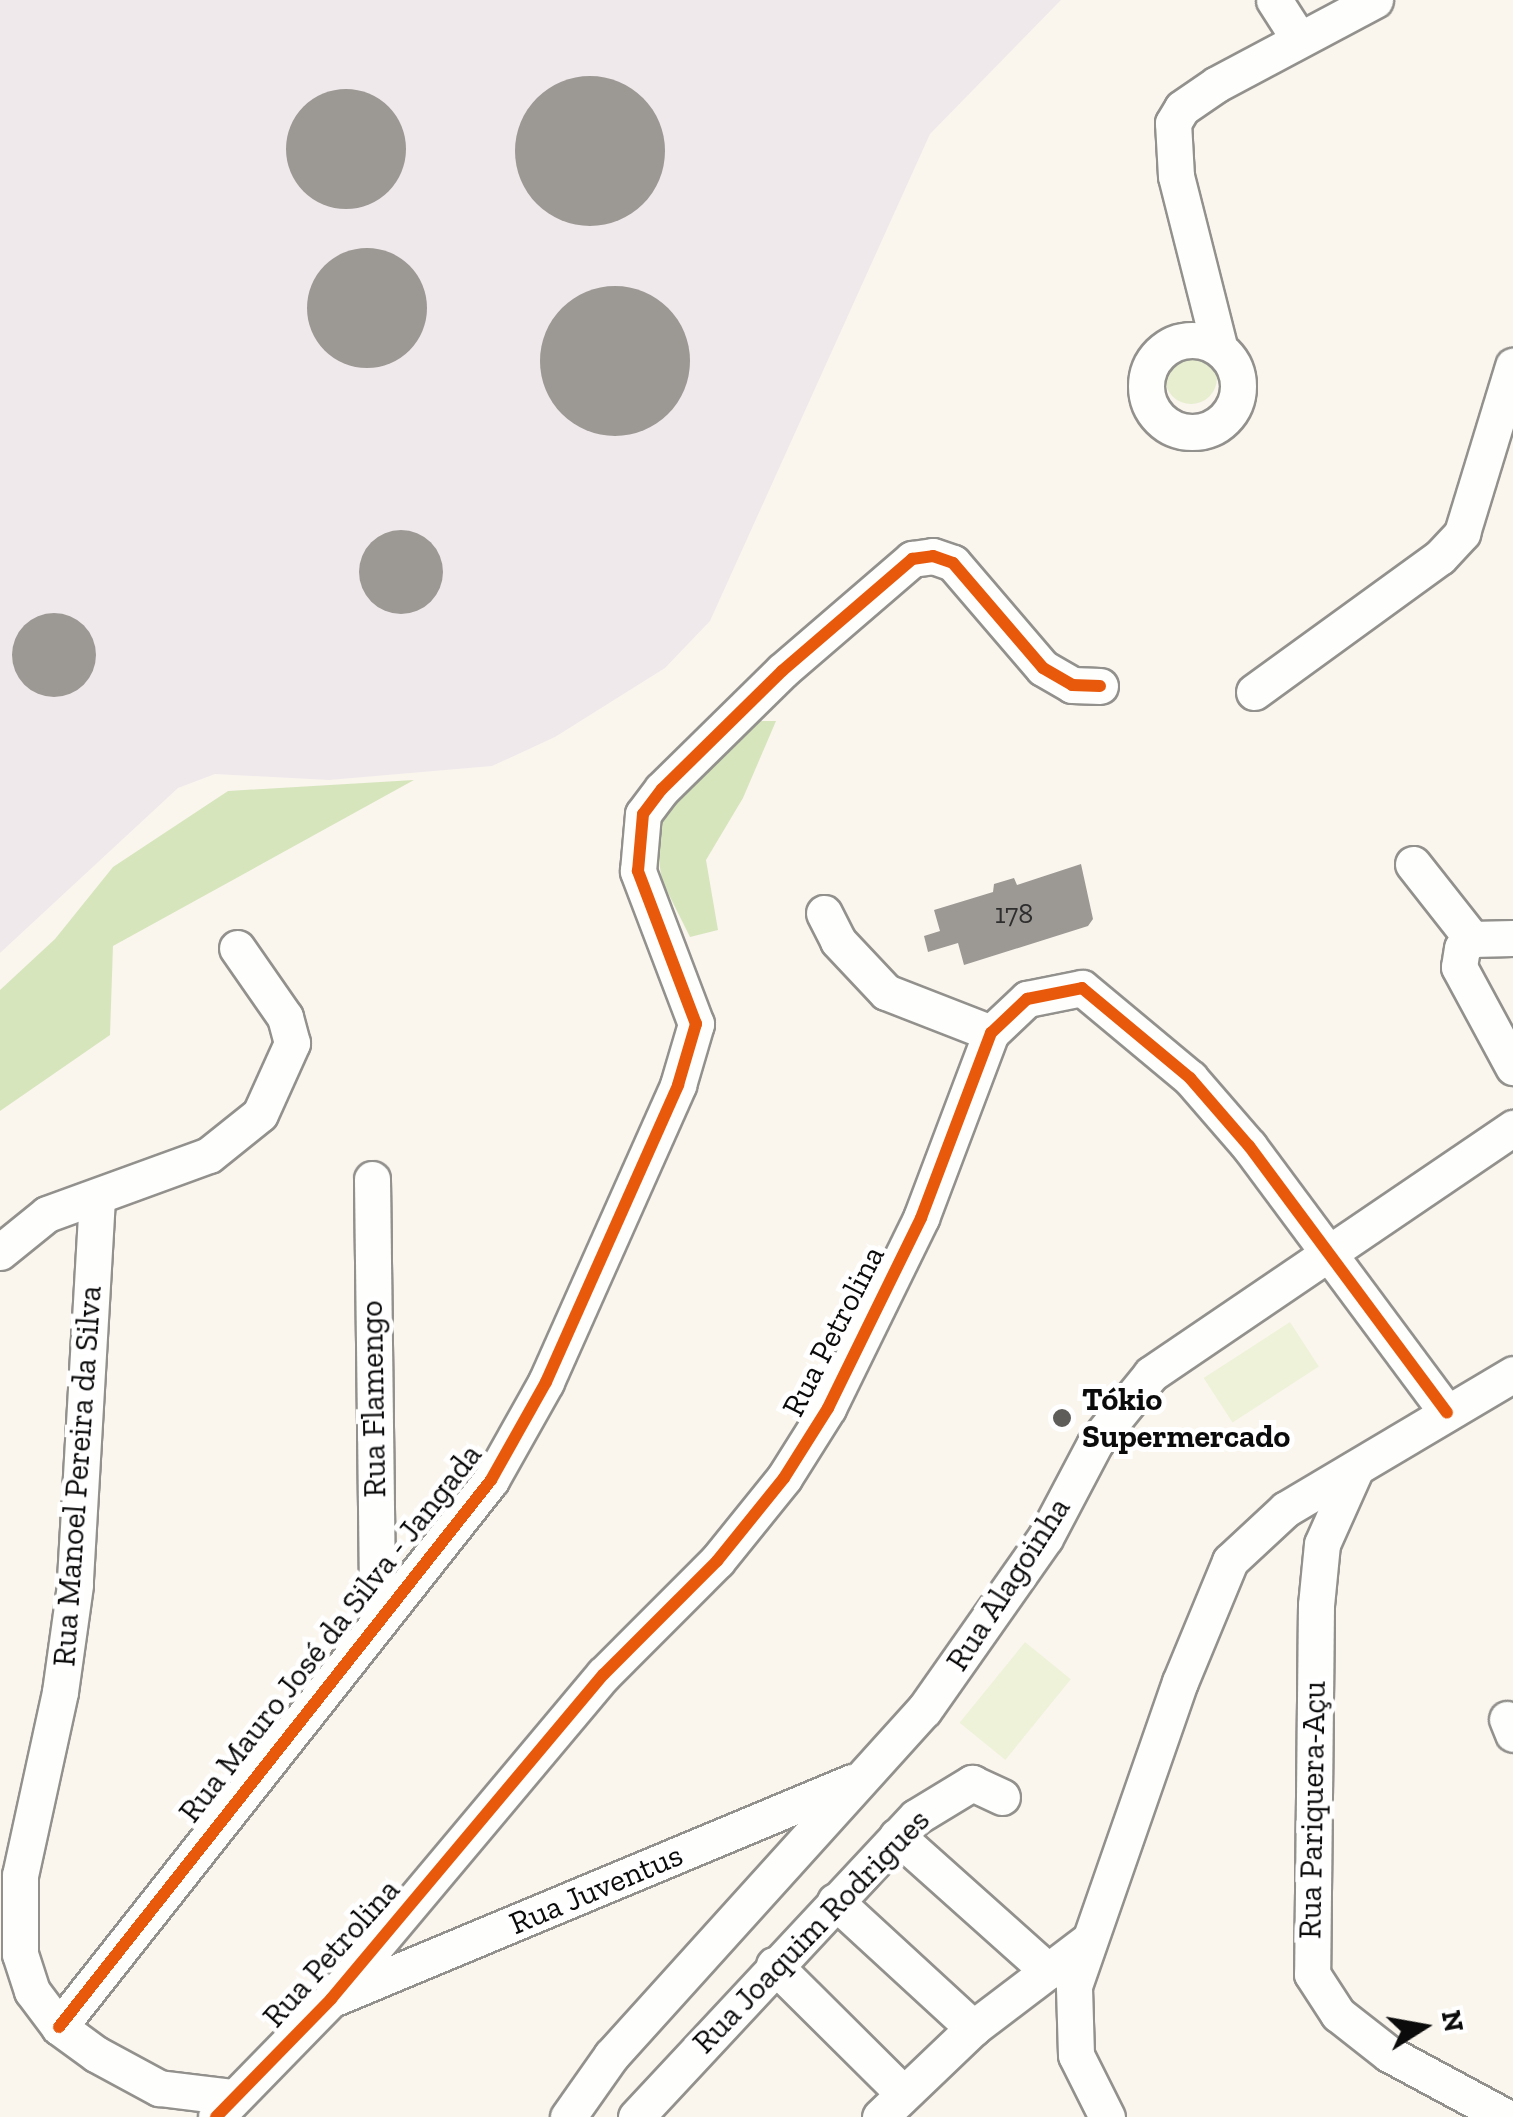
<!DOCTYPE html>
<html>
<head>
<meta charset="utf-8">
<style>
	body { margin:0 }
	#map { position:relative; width:1513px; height:2117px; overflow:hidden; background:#faf6ee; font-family:"Zilla Slab",serif }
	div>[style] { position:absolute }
	.industrial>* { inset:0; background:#f0e9ec }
	.green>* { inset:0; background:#e6eecf }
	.round { border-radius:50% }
	.forest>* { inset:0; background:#d7e5bd }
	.pitch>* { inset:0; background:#eef2d9; transform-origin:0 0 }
	.building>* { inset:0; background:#9c9995 }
	.roads { filter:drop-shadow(2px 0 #93918d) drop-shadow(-2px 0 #93918d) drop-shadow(0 2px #93918d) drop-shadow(0 -2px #93918d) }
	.minor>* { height:35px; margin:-17.5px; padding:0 17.5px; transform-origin:17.5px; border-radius:17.5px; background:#fefefc }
	.minor>.ring { margin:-17.5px; padding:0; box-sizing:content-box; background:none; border:35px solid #fefefc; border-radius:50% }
	.cycleway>* { height:12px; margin:-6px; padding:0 6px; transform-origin:6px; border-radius:6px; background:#e8590c }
	.dots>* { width:28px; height:28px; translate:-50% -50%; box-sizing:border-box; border:5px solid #fff; border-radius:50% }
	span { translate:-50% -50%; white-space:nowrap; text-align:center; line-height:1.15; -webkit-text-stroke:10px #fff; paint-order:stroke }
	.number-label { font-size:28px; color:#2f2e2e }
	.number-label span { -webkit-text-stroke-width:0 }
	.street-label { font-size:32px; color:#0b0b0b }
	.poi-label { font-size:32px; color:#0b0b0b; font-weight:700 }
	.left { translate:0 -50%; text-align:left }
	.north { position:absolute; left:1373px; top:1977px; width:100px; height:100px; -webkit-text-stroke:8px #fff; paint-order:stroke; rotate:79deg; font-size:28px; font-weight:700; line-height:40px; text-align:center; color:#0b0b0b }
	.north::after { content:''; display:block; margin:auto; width:35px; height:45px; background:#0b0b0b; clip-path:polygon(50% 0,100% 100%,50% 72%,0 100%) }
</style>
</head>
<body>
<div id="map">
	<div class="industrial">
		<div style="clip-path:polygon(0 0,1061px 0,930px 134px,710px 621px,665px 668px,555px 737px,492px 766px,329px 780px,215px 774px,178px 788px,0 953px)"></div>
	</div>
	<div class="green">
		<div class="round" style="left:1165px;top:352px;width:52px;height:52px"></div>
	</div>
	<div class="forest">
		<div style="clip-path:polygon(748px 721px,776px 721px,743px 798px,706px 860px,718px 930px,690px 937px,662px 881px,654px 828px,677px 791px)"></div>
		<div style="clip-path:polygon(414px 780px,113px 946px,110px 1035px,0 1111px,0 990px,55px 939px,113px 867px,228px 791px)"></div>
	</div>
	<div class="pitch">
		<div style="left:1290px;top:1322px;width:53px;height:103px;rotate:57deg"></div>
		<div style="left:1025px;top:1642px;width:59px;height:104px;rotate:39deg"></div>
	</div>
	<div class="building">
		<div class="round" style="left:515px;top:76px;width:150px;height:150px"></div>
		<div class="round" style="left:286px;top:89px;width:120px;height:120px"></div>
		<div class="round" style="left:307px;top:248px;width:120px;height:120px"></div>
		<div class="round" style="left:540px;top:286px;width:150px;height:150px"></div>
		<div class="round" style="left:359px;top:530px;width:84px;height:84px"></div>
		<div class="round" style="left:12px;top:613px;width:84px;height:84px"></div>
		<div style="clip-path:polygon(1081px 864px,1093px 919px,1088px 926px,964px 965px,958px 943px,928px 952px,924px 936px,940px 931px,934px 910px,993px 892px,994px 884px,1014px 878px,1017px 885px)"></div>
	</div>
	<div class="roads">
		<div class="minor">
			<div style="left:1274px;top:0;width:46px;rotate:57.3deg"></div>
			<div class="ring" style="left:1146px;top:340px;width:57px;height:57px"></div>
			<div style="left:1219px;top:346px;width:175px;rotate:-104.2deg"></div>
			<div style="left:1176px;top:176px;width:53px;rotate:-93.2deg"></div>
			<div style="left:1173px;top:123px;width:17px;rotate:-59deg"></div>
			<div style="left:1182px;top:108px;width:42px;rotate:-34.4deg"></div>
			<div style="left:1217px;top:84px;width:179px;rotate:-28deg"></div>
			<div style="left:1254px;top:692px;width:230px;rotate:-36deg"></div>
			<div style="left:1440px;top:557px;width:33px;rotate:-47deg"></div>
			<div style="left:1462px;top:533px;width:175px;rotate:-73deg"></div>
			<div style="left:1413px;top:864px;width:95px;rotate:51.8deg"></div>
			<div style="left:824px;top:913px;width:31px;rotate:63deg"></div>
			<div style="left:838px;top:941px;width:70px;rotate:46.7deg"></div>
			<div style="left:886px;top:992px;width:113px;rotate:21.3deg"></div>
			<div style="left:1513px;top:938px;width:41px;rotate:178.6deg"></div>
			<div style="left:1472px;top:939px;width:13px;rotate:138deg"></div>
			<div style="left:1462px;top:948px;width:19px;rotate:99deg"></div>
			<div style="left:1459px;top:967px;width:114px;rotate:61.6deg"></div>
			<div style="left:372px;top:1179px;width:440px;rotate:89.3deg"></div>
			<div style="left:97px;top:1198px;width:388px;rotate:93.3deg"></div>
			<div style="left:75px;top:1585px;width:108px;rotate:98deg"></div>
			<div style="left:60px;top:1692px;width:187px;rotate:102.3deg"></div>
			<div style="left:20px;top:1875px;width:79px;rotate:90deg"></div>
			<div style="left:20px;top:1954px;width:39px;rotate:72deg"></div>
			<div style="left:32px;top:1991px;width:45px;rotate:53.1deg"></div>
			<div style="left:59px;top:2027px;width:46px;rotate:36.1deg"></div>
			<div style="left:96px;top:2054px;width:72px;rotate:28.4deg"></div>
			<div style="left:159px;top:2088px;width:75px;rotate:6.9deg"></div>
			<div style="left:0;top:1252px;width:60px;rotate:-39deg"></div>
			<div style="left:47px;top:1214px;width:172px;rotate:-20deg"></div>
			<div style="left:209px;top:1155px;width:65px;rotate:-38.8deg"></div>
			<div style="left:260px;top:1114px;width:78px;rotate:-65.7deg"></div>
			<div style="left:292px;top:1043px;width:27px;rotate:-105deg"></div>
			<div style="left:285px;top:1017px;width:84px;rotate:-124.8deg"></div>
			<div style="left:1356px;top:1468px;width:83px;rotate:114.1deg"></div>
			<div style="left:1322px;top:1544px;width:61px;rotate:95.6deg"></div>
			<div style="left:1316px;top:1605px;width:369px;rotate:90.6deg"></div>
			<div style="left:1312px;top:1974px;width:48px;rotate:57deg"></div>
			<div style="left:1338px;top:2014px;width:65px;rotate:38.1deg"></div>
			<div style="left:1389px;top:2054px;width:133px;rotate:28.3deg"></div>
			<div style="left:1507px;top:1719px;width:16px;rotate:68deg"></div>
			<div style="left:897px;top:1836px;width:203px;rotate:41.8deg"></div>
			<div style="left:835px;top:1901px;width:188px;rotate:42.6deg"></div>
			<div style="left:774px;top:1965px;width:180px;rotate:44.8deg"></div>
			<div style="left:337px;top:1997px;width:558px;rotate:-22.66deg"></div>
			<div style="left:59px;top:2027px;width:697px;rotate:-51.7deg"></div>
			<div style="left:491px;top:1480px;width:112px;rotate:-60.7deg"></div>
			<div style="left:546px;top:1382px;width:325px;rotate:-66deg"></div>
			<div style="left:678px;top:1085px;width:64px;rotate:-73.6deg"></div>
			<div style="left:696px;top:1024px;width:164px;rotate:-110.8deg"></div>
			<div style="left:638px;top:871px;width:57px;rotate:-85deg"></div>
			<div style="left:643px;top:814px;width:31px;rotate:-53deg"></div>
			<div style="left:662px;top:789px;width:168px;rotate:-44.5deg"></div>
			<div style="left:782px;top:671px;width:172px;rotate:-40.7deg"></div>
			<div style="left:912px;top:559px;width:21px;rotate:-8deg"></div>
			<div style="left:933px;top:556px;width:21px;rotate:19deg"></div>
			<div style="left:953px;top:563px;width:138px;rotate:49.4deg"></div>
			<div style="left:1043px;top:668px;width:34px;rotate:30deg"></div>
			<div style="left:1072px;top:685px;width:28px;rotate:2deg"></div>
			<div style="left:216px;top:2117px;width:165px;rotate:-45.7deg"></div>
			<div style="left:331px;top:1999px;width:424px;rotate:-50deg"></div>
			<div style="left:604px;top:1674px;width:160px;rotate:-45deg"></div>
			<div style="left:717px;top:1561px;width:107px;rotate:-51.1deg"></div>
			<div style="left:784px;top:1478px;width:83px;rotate:-57.8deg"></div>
			<div style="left:828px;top:1408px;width:212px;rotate:-63.9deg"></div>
			<div style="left:921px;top:1218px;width:198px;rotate:-69.3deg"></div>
			<div style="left:991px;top:1033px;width:50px;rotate:-43.4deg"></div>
			<div style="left:1027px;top:999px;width:56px;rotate:-11.3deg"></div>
			<div style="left:1082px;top:988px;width:141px;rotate:39.8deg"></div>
			<div style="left:1190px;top:1078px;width:90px;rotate:49.1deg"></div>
			<div style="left:1249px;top:1146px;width:332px;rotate:53.4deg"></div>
			<div style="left:568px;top:2117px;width:75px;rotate:-54.8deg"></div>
			<div style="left:611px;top:2056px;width:467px;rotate:-47.9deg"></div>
			<div style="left:924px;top:1710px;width:210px;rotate:-54.9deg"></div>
			<div style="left:1045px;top:1538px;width:107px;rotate:-62.2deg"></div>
			<div style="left:1095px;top:1443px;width:89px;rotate:-50.9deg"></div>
			<div style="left:1151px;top:1374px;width:438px;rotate:-34.2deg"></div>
			<div style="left:636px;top:2117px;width:410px;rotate:-47deg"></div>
			<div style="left:916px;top:1817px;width:66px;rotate:-31.3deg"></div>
			<div style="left:972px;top:1783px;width:33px;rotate:25deg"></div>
			<div style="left:880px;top:2117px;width:129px;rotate:-43.7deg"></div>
			<div style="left:973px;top:2028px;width:141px;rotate:-37.2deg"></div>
			<div style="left:1107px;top:2117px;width:69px;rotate:-116.6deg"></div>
			<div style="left:1076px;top:2055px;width:69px;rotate:-91.7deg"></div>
			<div style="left:1074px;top:1986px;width:322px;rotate:-70.8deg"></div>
			<div style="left:1180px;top:1682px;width:131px;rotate:-67.5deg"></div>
			<div style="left:1230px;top:1561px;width:76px;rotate:-42.9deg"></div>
			<div style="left:1286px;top:1509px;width:264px;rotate:-30.7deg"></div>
		</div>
	</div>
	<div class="cycleway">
		<div style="left:59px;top:2027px;width:697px;rotate:-51.7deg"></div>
		<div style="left:491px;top:1480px;width:112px;rotate:-60.7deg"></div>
		<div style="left:546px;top:1382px;width:325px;rotate:-66deg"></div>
		<div style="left:678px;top:1085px;width:64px;rotate:-73.6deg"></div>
		<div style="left:696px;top:1024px;width:164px;rotate:-110.8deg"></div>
		<div style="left:638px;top:871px;width:57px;rotate:-85deg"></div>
		<div style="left:643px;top:814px;width:31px;rotate:-53deg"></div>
		<div style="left:662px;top:789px;width:168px;rotate:-44.5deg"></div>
		<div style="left:782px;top:671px;width:172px;rotate:-40.7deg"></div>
		<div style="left:912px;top:559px;width:21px;rotate:-8deg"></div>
		<div style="left:933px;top:556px;width:21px;rotate:19deg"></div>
		<div style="left:953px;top:563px;width:138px;rotate:49.4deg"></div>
		<div style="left:1043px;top:668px;width:34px;rotate:30deg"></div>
		<div style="left:1072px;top:685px;width:28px;rotate:2deg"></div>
		<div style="left:216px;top:2117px;width:165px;rotate:-45.7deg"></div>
		<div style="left:331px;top:1999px;width:424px;rotate:-50deg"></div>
		<div style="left:604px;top:1674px;width:160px;rotate:-45deg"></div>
		<div style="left:717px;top:1561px;width:107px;rotate:-51.1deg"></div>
		<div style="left:784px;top:1478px;width:83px;rotate:-57.8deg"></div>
		<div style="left:828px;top:1408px;width:212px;rotate:-63.9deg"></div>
		<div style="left:921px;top:1218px;width:198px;rotate:-69.3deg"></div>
		<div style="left:991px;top:1033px;width:50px;rotate:-43.4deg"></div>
		<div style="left:1027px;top:999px;width:56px;rotate:-11.3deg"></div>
		<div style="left:1082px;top:988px;width:141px;rotate:39.8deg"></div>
		<div style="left:1190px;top:1078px;width:90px;rotate:49.1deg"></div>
		<div style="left:1249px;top:1146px;width:332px;rotate:53.4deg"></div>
	</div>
	<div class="dots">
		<div style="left:1062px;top:1418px;background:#5f5d5a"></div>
	</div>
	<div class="number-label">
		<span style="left:1014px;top:914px">178</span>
	</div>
	<div class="street-label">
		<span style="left:833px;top:1331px;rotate:-63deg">Rua Petrolina</span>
		<span style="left:373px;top:1399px;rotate:-91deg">Rua Flamengo</span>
		<span style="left:77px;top:1476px;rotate:-86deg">Rua Manoel Pereira da Silva</span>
		<span style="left:1008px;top:1584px;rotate:-57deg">Rua Alagoinha</span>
		<span style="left:330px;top:1633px;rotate:-52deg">Rua Mauro José da Silva - Jangada</span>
		<span style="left:1312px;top:1810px;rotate:-89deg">Rua Pariquera-Açu</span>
		<span style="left:596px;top:1889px;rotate:-23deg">Rua Juventus</span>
		<span style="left:811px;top:1931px;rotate:-46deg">Rua Joaquim Rodrigues</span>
		<span style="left:331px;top:1953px;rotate:-48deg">Rua Petrolina</span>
	</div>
	<div class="poi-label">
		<span class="left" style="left:1082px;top:1418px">Tókio<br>Supermercado</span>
	</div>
	<div class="north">N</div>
</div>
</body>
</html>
